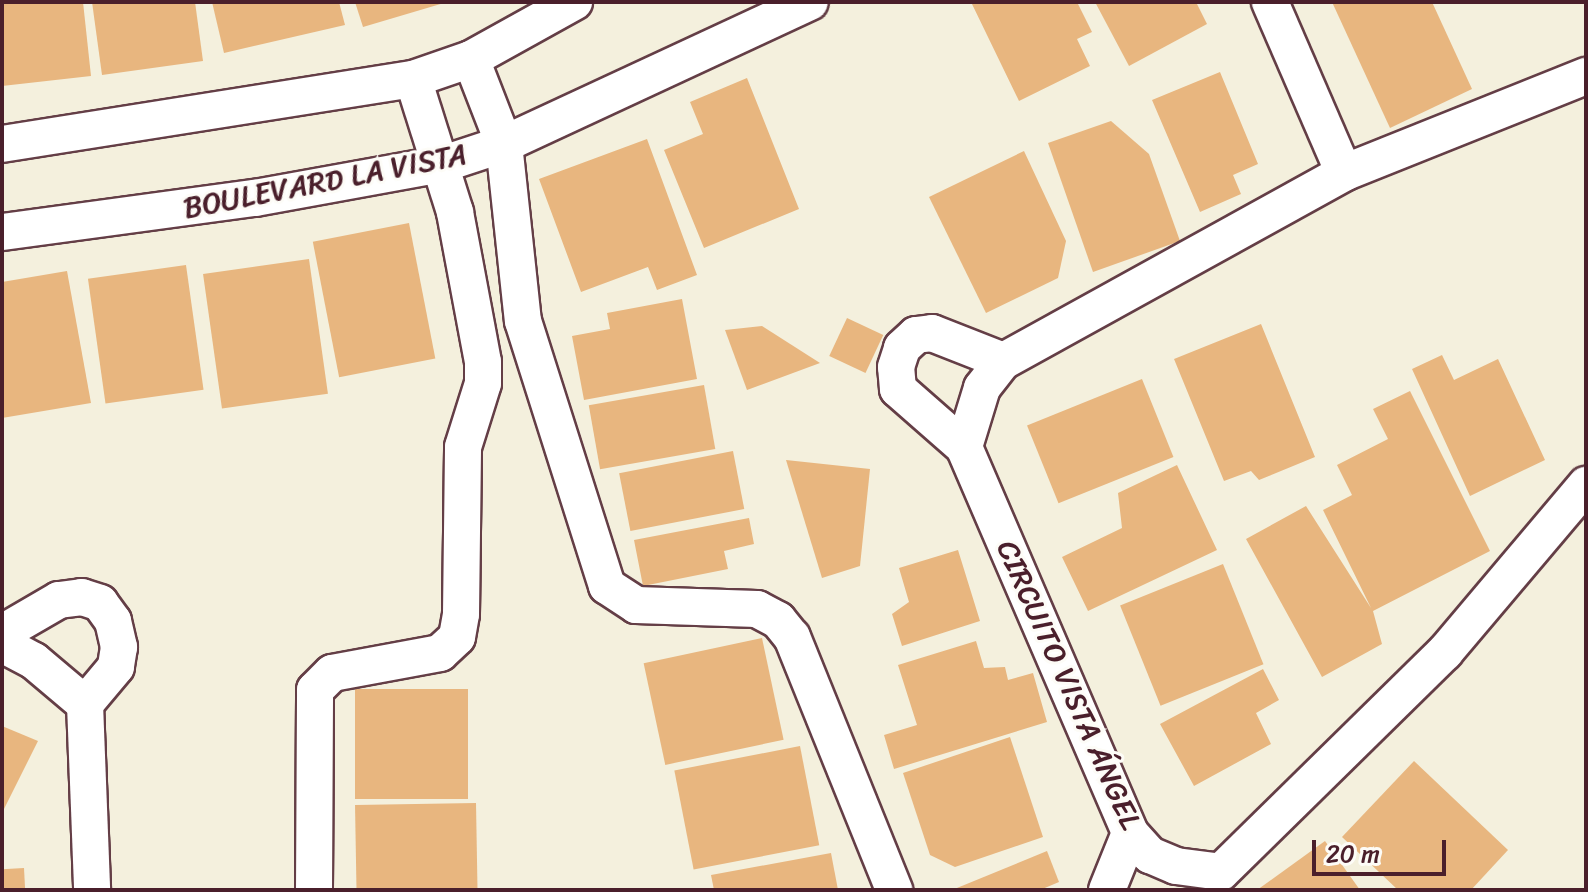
<!DOCTYPE html>
<html>
<head>
<meta charset="utf-8">
<style>
	body { margin:0 }
	#map { position:relative; width:1588px; height:892px; overflow:hidden; background:#f4f0dd; font-family:Sriracha,sans-serif }
	div>[style] { position:absolute }
	.building>* { inset:0; background:#e8b67f; transform-origin:0 0 }
	.roads { filter:drop-shadow(2px 0 #643e46) drop-shadow(-2px 0 #643e46) drop-shadow(0 2px #643e46) drop-shadow(0 -2px #643e46) }
	.street>* { height:36px; margin:-18px; padding:0 18px; transform-origin:18px; border-radius:18px; background:#fff }
	span { translate:-50% -50%; white-space:nowrap; text-align:center; line-height:1.15; -webkit-text-stroke:6px #fdfcf7; paint-order:stroke }
	.street-label { font-size:30px; color:#4a1f2b }
	.frame { position:absolute; inset:0; border:4px solid #4a1f2b; pointer-events:none }
	.scale { position:absolute; left:1312px; top:840px; width:134px; height:36px; box-sizing:border-box; border:4px solid #4a1f2b; border-top:0; padding-left:10px; font-size:24px; line-height:28px; white-space:nowrap; color:#4a1f2b; -webkit-text-stroke:6px #fdfcf7; paint-order:stroke }
</style>
</head>
<body>
<div id="map">
	<div class="building">
		<div style="clip-path:polygon(2px 2px,83px 2px,91px 76px,2px 86px)"></div>
		<div style="clip-path:polygon(92px 2px,195px 2px,203px 61px,102px 75px)"></div>
		<div style="clip-path:polygon(212px 2px,339px 2px,345px 25px,224px 53px)"></div>
		<div style="clip-path:polygon(355px 2px,443px 2px,444px 3px,363px 27px)"></div>
		<div style="clip-path:polygon(971px 2px,1077px 2px,1092px 32px,1077px 39px,1090px 66px,1019px 101px)"></div>
		<div style="clip-path:polygon(1095px 2px,1196px 2px,1207px 24px,1129px 66px)"></div>
		<div style="clip-path:polygon(1332px 2px,1432px 2px,1472px 89px,1390px 128px)"></div>
		<div style="clip-path:polygon(1220px 72px,1258px 164px,1233px 175px,1241px 194px,1200px 212px,1152px 100px)"></div>
		<div style="clip-path:polygon(747px 78px,799px 209px,704px 248px,664px 150px,703px 134px,690px 102px)"></div>
		<div style="clip-path:polygon(1111px 121px,1149px 154px,1180px 241px,1093px 272px,1048px 143px)"></div>
		<div style="clip-path:polygon(647px 139px,697px 275px,657px 290px,648px 267px,581px 292px,539px 179px)"></div>
		<div style="clip-path:polygon(1024px 151px,1066px 241px,1058px 278px,986px 313px,929px 197px)"></div>
		<div style="left:409px;top:223px;width:138px;height:98px;rotate:79deg"></div>
		<div style="left:309px;top:259px;width:136px;height:107px;rotate:82deg"></div>
		<div style="left:186px;top:265px;width:126px;height:99px;rotate:82deg"></div>
		<div style="clip-path:polygon(67px 271px,91px 403px,2px 418px,2px 282px)"></div>
		<div style="clip-path:polygon(682px 299px,697px 379px,584px 400px,572px 336px,610px 329px,607px 313px)"></div>
		<div style="left:847px;top:318px;width:40px;height:42px;rotate:25deg"></div>
		<div style="clip-path:polygon(1261px 324px,1315px 457px,1259px 480px,1251px 471px,1224px 481px,1174px 359px)"></div>
		<div style="clip-path:polygon(762px 326px,820px 363px,747px 390px,725px 330px)"></div>
		<div style="clip-path:polygon(1442px 355px,1454px 380px,1498px 359px,1545px 460px,1470px 496px,1412px 369px)"></div>
		<div style="left:1142px;top:379px;width:84px;height:124px;rotate:68deg"></div>
		<div style="left:704px;top:385px;width:65px;height:117px;rotate:80deg"></div>
		<div style="clip-path:polygon(1410px 391px,1490px 551px,1373px 611px,1382px 644px,1322px 677px,1246px 539px,1306px 506px,1371px 608px,1323px 510px,1352px 495px,1337px 465px,1388px 439px,1373px 409px)"></div>
		<div style="left:733px;top:451px;width:59px;height:116px;rotate:79deg"></div>
		<div style="clip-path:polygon(786px 460px,870px 469px,860px 566px,822px 578px)"></div>
		<div style="clip-path:polygon(1177px 465px,1217px 550px,1088px 611px,1062px 557px,1122px 528px,1118px 493px)"></div>
		<div style="clip-path:polygon(749px 518px,754px 544px,724px 551px,728px 569px,643px 586px,634px 540px)"></div>
		<div style="clip-path:polygon(958px 550px,980px 621px,902px 646px,892px 614px,909px 602px,899px 568px)"></div>
		<div style="left:1223px;top:564px;width:108px;height:111px;rotate:68deg"></div>
		<div style="left:762px;top:638px;width:104px;height:121px;rotate:78deg"></div>
		<div style="clip-path:polygon(976px 641px,984px 668px,1005px 667px,1008px 680px,1033px 673px,1047px 722px,894px 769px,884px 735px,917px 725px,898px 665px)"></div>
		<div style="clip-path:polygon(1263px 669px,1279px 700px,1256px 713px,1271px 744px,1194px 786px,1160px 724px)"></div>
		<div style="left:355px;top:689px;width:113px;height:110px"></div>
		<div style="clip-path:polygon(2px 726px,38px 741px,2px 813px)"></div>
		<div style="clip-path:polygon(1010px 737px,1043px 837px,955px 867px,930px 855px,903px 773px)"></div>
		<div style="left:800px;top:746px;width:101px;height:128px;rotate:79deg"></div>
		<div style="clip-path:polygon(1414px 761px,1508px 850px,1471px 890px,1398px 890px,1342px 837px)"></div>
		<div style="left:476px;top:803px;width:87px;height:121px;rotate:89deg"></div>
		<div style="clip-path:polygon(1325px 841px,1360px 890px,1257px 890px)"></div>
		<div style="clip-path:polygon(1047px 851px,1059px 882px,1040px 890px,952px 890px)"></div>
		<div style="clip-path:polygon(831px 853px,838px 890px,714px 890px,711px 875px)"></div>
		<div style="left:24px;top:868px;width:22px;height:22px;rotate:87deg"></div>
	</div>
	<div class="roads">
		<div class="street">
			<div style="left:1270px;top:2px;width:186px;rotate:66.6deg"></div>
			<div style="left:471px;top:59px;width:91px;rotate:68.8deg"></div>
			<div style="left:504px;top:144px;width:178px;rotate:83.9deg"></div>
			<div style="left:523px;top:321px;width:278px;rotate:72.4deg"></div>
			<div style="left:607px;top:586px;width:35px;rotate:33deg"></div>
			<div style="left:636px;top:605px;width:121px;rotate:1.9deg"></div>
			<div style="left:757px;top:609px;width:24px;rotate:28deg"></div>
			<div style="left:778px;top:620px;width:22px;rotate:51deg"></div>
			<div style="left:792px;top:637px;width:273px;rotate:68deg"></div>
			<div style="left:1586px;top:76px;width:261px;rotate:158.2deg"></div>
			<div style="left:1344px;top:173px;width:389px;rotate:151.1deg"></div>
			<div style="left:1003px;top:361px;width:34px;rotate:128deg"></div>
			<div style="left:982px;top:388px;width:62px;rotate:107deg"></div>
			<div style="left:964px;top:447px;width:420px;rotate:66.7deg"></div>
			<div style="left:1130px;top:833px;width:30px;rotate:48deg"></div>
			<div style="left:1150px;top:855px;width:28px;rotate:23deg"></div>
			<div style="left:1176px;top:866px;width:45px;rotate:7.6deg"></div>
			<div style="left:1221px;top:872px;width:314px;rotate:-44.5deg"></div>
			<div style="left:1445px;top:652px;width:219px;rotate:-49.8deg"></div>
			<div style="left:2px;top:144px;width:416px;rotate:-9deg"></div>
			<div style="left:413px;top:79px;width:61px;rotate:-19deg"></div>
			<div style="left:471px;top:59px;width:118px;rotate:-29deg"></div>
			<div style="left:2px;top:232px;width:255px;rotate:-7.7deg"></div>
			<div style="left:255px;top:198px;width:191px;rotate:-10.3deg"></div>
			<div style="left:443px;top:164px;width:64px;rotate:-18.2deg"></div>
			<div style="left:504px;top:144px;width:337px;rotate:-24.9deg"></div>
			<div style="left:964px;top:447px;width:88px;rotate:-138.7deg"></div>
			<div style="left:898px;top:389px;width:22px;rotate:-95deg"></div>
			<div style="left:896px;top:367px;width:20px;rotate:-72deg"></div>
			<div style="left:902px;top:348px;width:19px;rotate:-43deg"></div>
			<div style="left:916px;top:335px;width:16px;rotate:-7deg"></div>
			<div style="left:932px;top:333px;width:76px;rotate:21.5deg"></div>
			<div style="left:2px;top:633px;width:66px;rotate:-30.1deg"></div>
			<div style="left:59px;top:600px;width:23px;rotate:-7deg"></div>
			<div style="left:82px;top:597px;width:19px;rotate:18deg"></div>
			<div style="left:100px;top:603px;width:22px;rotate:54deg"></div>
			<div style="left:113px;top:621px;width:27px;rotate:77deg"></div>
			<div style="left:119px;top:647px;width:20px;rotate:99deg"></div>
			<div style="left:116px;top:667px;width:48px;rotate:130deg"></div>
			<div style="left:2px;top:644px;width:36px;rotate:28deg"></div>
			<div style="left:34px;top:661px;width:67px;rotate:40.1deg"></div>
			<div style="left:85px;top:704px;width:186px;rotate:87.8deg"></div>
			<div style="left:314px;top:890px;width:200px;rotate:-89.7deg"></div>
			<div style="left:315px;top:690px;width:24px;rotate:-45deg"></div>
			<div style="left:332px;top:673px;width:110px;rotate:-10.5deg"></div>
			<div style="left:440px;top:653px;width:23px;rotate:-43deg"></div>
			<div style="left:457px;top:637px;width:23px;rotate:-80deg"></div>
			<div style="left:461px;top:614px;width:167px;rotate:-89.3deg"></div>
			<div style="left:463px;top:447px;width:67px;rotate:-72.6deg"></div>
			<div style="left:483px;top:383px;width:21px;rotate:-90deg"></div>
			<div style="left:483px;top:362px;width:153px;rotate:-100.6deg"></div>
			<div style="left:455px;top:212px;width:139px;rotate:-107.5deg"></div>
			<div style="left:1107px;top:890px;width:61px;rotate:-68deg"></div>
		</div>
	</div>
	<div class="street-label">
		<span style="left:325px;top:181px;rotate:-11deg">BOULEVARD LA VISTA</span>
		<span style="left:1069px;top:685px;rotate:66deg">CIRCUITO VISTA ÁNGEL</span>
	</div>
	<div class="frame"></div>
	<div class="scale">20 m</div>
</div>
</body>
</html>
